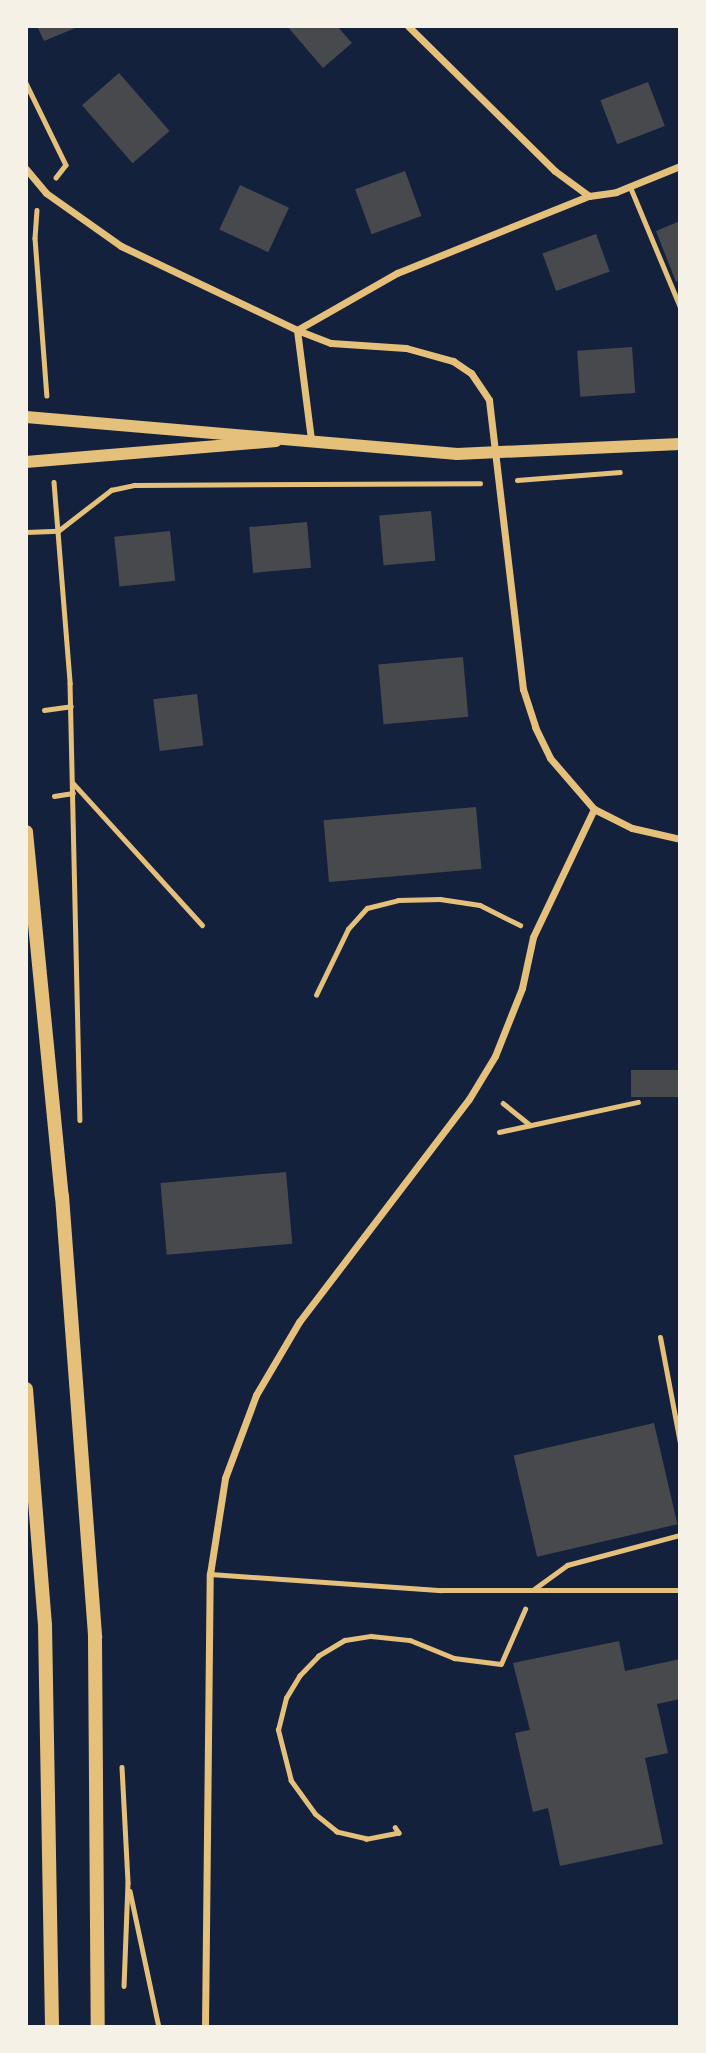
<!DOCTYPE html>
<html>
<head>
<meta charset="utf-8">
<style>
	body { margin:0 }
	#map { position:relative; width:706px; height:2053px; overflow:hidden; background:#14213d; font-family:Roboto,sans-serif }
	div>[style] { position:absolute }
	.building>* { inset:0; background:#48494c; transform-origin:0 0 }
	.path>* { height:4.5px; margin:-2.25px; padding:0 2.25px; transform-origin:2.25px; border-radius:2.25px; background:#e5c07b }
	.service>* { height:5px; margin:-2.5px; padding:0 2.5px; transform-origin:2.5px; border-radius:2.5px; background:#e5c07b }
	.minor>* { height:7px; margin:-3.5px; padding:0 3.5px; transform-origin:3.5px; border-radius:3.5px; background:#e5c07b }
	.tertiary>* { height:12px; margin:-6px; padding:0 6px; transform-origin:6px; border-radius:6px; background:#e5c07b }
	.secondary>* { height:14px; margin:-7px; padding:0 7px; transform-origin:7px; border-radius:7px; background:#e5c07b }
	span { translate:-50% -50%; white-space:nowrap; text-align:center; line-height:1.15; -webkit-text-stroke:5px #f6f1e7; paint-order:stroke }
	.frame { position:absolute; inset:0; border:28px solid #f6f1e7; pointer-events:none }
</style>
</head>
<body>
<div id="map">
	<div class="building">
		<div style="clip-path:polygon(37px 26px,80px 26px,44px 41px)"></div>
		<div style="clip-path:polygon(287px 26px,337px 26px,352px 43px,323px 68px)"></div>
		<div style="left:119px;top:73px;width:77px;height:49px;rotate:49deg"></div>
		<div style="left:648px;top:82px;width:47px;height:51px;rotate:69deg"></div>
		<div style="left:405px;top:171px;width:48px;height:53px;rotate:70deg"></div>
		<div style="left:240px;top:185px;width:54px;height:49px;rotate:25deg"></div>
		<div style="clip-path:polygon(680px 221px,680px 280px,676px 282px,656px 231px)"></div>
		<div style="left:596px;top:234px;width:40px;height:57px;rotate:70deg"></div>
		<div style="left:632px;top:347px;width:46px;height:55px;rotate:86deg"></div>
		<div style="left:431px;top:511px;width:50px;height:52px;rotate:85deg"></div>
		<div style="left:307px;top:522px;width:46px;height:58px;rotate:85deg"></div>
		<div style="left:170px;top:531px;width:50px;height:56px;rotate:84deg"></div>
		<div style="left:463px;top:657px;width:60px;height:85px;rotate:85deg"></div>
		<div style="left:197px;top:694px;width:52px;height:44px;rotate:83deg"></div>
		<div style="left:476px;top:807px;width:62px;height:153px;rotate:85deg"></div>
		<div style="left:680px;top:1070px;width:27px;height:49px;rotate:90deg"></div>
		<div style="left:286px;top:1172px;width:72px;height:126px;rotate:85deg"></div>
		<div style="left:654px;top:1423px;width:104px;height:144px;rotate:77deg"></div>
		<div style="clip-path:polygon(619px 1641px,625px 1671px,680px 1659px,680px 1699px,657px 1704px,668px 1753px,645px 1758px,663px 1844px,560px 1866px,548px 1808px,533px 1812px,515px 1733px,530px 1730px,513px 1663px)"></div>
	</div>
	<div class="path">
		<div style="left:26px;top:83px;width:91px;rotate:64deg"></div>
		<div style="left:66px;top:165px;width:16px;rotate:128deg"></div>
		<div style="left:37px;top:210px;width:28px;rotate:94deg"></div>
		<div style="left:35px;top:238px;width:158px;rotate:85.7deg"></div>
		<div style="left:517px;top:480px;width:103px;rotate:-4.4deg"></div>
		<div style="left:54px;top:482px;width:202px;rotate:85.4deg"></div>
		<div style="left:70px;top:683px;width:437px;rotate:88.7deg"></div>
		<div style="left:26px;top:532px;width:32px;rotate:-2deg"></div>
		<div style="left:58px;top:531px;width:67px;rotate:-37.7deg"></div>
		<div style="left:111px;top:490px;width:24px;rotate:-12deg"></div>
		<div style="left:134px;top:485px;width:346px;rotate:-0.3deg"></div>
		<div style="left:44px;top:710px;width:27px;rotate:-8deg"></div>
		<div style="left:73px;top:783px;width:192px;rotate:47.7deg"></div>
		<div style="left:54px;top:796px;width:19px;rotate:-9deg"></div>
		<div style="left:316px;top:995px;width:73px;rotate:-64.1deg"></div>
		<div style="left:348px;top:929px;width:28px;rotate:-48deg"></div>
		<div style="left:367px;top:908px;width:32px;rotate:-14deg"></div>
		<div style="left:398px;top:900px;width:42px;rotate:-1.4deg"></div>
		<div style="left:440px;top:899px;width:40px;rotate:8.5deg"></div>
		<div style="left:480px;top:905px;width:45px;rotate:26.6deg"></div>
		<div style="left:503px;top:1103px;width:35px;rotate:39deg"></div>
		<div style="left:499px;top:1132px;width:142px;rotate:-12.2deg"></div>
		<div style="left:122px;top:1767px;width:116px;rotate:87deg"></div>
		<div style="left:128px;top:1883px;width:103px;rotate:92.2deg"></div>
		<div style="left:395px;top:1827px;width:7px;rotate:56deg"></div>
		<div style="left:399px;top:1833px;width:33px;rotate:169deg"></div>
		<div style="left:367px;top:1839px;width:31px;rotate:-167deg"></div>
		<div style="left:337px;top:1832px;width:28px;rotate:-141deg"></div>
		<div style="left:315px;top:1814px;width:41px;rotate:-126deg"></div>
		<div style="left:291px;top:1781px;width:53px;rotate:-104.3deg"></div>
		<div style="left:278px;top:1730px;width:33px;rotate:-76deg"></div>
		<div style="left:286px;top:1698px;width:26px;rotate:-59deg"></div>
		<div style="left:299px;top:1676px;width:28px;rotate:-46deg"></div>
		<div style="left:318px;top:1656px;width:31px;rotate:-31deg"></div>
		<div style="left:345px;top:1640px;width:26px;rotate:-9deg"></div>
		<div style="left:371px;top:1636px;width:39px;rotate:6deg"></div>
		<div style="left:410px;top:1640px;width:48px;rotate:22.2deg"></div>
		<div style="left:454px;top:1658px;width:47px;rotate:7.3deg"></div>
		<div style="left:501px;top:1664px;width:60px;rotate:-66.4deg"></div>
		<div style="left:130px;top:1891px;width:139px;rotate:78deg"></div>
	</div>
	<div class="service">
		<div style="left:630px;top:187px;width:130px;rotate:67.4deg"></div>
		<div style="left:660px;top:1337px;width:108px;rotate:79.3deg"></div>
		<div style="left:210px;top:1574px;width:232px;rotate:4deg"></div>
		<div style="left:441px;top:1590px;width:239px"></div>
		<div style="left:534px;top:1589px;width:41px;rotate:-36deg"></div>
		<div style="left:567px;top:1565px;width:117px;rotate:-14.9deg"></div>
	</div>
	<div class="minor">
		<div style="left:408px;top:26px;width:206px;rotate:44.6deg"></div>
		<div style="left:555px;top:171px;width:42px;rotate:36.3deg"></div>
		<div style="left:26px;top:169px;width:31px;rotate:50deg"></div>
		<div style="left:46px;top:193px;width:92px;rotate:35.2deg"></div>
		<div style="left:121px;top:246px;width:195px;rotate:25.5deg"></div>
		<div style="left:297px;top:330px;width:36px;rotate:21deg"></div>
		<div style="left:331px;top:343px;width:75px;rotate:3.8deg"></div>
		<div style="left:406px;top:348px;width:49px;rotate:15.5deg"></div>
		<div style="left:453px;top:361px;width:22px;rotate:34deg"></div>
		<div style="left:471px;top:373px;width:32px;rotate:56deg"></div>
		<div style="left:489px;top:400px;width:291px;rotate:83.3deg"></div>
		<div style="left:523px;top:689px;width:40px;rotate:72deg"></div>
		<div style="left:535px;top:727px;width:34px;rotate:64deg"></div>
		<div style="left:550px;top:758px;width:67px;rotate:49.2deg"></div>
		<div style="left:594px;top:809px;width:42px;rotate:26.6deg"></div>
		<div style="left:632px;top:828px;width:49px;rotate:12.9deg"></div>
		<div style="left:297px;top:330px;width:115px;rotate:-29.7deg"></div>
		<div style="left:397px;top:273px;width:207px;rotate:-21.9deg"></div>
		<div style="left:589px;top:196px;width:27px;rotate:-8deg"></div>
		<div style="left:616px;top:192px;width:69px;rotate:-22.1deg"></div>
		<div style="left:297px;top:330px;width:110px;rotate:82.7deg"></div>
		<div style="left:205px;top:2027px;width:453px;rotate:-89.4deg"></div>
		<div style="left:210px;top:1574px;width:97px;rotate:-81.1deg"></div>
		<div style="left:225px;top:1478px;width:89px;rotate:-69.5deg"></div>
		<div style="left:256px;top:1395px;width:85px;rotate:-59.5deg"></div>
		<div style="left:299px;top:1322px;width:280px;rotate:-52.7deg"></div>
		<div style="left:469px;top:1099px;width:50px;rotate:-58.8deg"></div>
		<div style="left:495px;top:1056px;width:73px;rotate:-68.3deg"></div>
		<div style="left:522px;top:988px;width:52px;rotate:-77.8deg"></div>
		<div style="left:533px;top:937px;width:142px;rotate:-64.5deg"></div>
	</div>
	<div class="tertiary">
		<div style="left:26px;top:417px;width:433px;rotate:4.9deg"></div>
		<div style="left:457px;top:454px;width:223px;rotate:-2.6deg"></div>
		<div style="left:26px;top:462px;width:251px;rotate:-4.8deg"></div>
	</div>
	<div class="secondary">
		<div style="left:26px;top:832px;width:366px;rotate:84.4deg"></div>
		<div style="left:62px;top:1196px;width:443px;rotate:85.7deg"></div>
		<div style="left:95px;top:1638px;width:389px;rotate:89.6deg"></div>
		<div style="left:26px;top:1389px;width:237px;rotate:85.4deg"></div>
		<div style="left:45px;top:1625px;width:402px;rotate:89deg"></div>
	</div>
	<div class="frame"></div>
</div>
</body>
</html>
